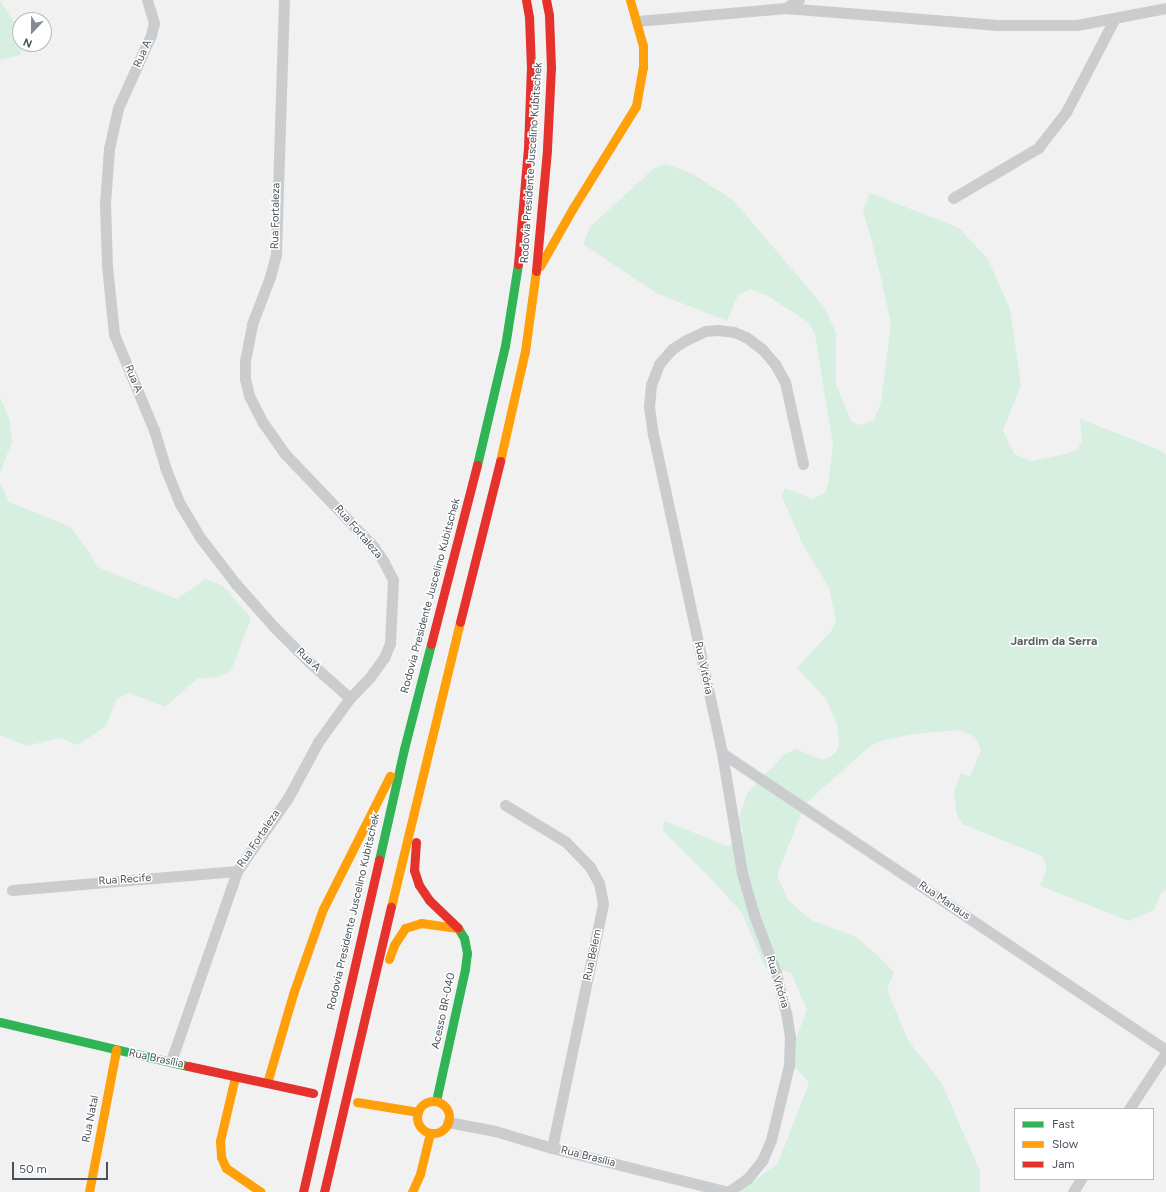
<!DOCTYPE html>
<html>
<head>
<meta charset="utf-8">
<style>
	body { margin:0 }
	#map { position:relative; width:1166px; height:1192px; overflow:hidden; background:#f1f1f1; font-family:Figtree,sans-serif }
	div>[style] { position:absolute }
	.green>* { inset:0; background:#d7efe0 }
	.street>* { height:11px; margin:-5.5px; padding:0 5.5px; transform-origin:5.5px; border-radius:5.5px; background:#cbccce }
	.fast>* { height:9px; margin:-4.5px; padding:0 4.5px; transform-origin:4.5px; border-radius:4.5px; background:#30b455 }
	.slow>* { height:9px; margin:-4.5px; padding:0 4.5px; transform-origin:4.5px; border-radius:4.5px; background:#ff9f0a }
	.slow>.ring { margin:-4.5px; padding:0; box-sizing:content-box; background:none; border:9px solid #ff9f0a; border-radius:50% }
	.jam>* { height:9px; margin:-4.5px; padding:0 4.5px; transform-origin:4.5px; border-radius:4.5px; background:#e5322d }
	span { translate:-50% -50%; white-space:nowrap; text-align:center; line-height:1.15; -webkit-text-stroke:3px #fff; paint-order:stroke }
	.street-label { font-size:11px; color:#49535c }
	.neighbourhood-label { font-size:12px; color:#5c6064; font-weight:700 }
	.legend { position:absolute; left:1014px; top:1108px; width:140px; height:72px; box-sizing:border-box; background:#fff; border:1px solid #b6babe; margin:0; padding:5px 7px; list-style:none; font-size:12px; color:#49535c }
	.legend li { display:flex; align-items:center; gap:8px; height:20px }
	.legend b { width:20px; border:1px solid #b6babe }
	.north { position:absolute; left:12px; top:12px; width:40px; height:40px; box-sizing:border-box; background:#fff; border:1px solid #b6babe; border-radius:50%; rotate:202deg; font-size:11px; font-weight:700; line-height:16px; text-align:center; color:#49535c }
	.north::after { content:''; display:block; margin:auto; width:14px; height:18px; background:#848a90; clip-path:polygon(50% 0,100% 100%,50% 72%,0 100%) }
	.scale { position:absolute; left:12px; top:1162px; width:96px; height:18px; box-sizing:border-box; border:2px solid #49535c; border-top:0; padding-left:5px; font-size:12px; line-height:14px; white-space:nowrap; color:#49535c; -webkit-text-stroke:3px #fff; paint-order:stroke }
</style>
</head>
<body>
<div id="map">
	<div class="green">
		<div style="clip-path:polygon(0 0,13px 21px,20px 24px,20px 44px,24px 44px,20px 55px,0 60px)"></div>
		<div style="clip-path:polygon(666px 164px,693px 174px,734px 201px,825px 308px,836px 333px,836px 385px,852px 422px,861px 425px,874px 420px,881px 402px,891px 324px,876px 257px,863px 210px,870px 193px,959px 228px,988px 259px,1010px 309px,1021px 385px,1003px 430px,1014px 454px,1032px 461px,1066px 454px,1078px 449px,1082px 440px,1080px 419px,1160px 450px,1166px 455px,1166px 890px,1161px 893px,1154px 910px,1129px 921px,1040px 886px,1047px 868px,1042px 856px,962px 824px,956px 812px,954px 791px,961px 773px,970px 776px,981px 750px,975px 737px,958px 730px,915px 734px,881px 741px,869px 747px,805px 804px,777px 875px,788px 900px,811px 920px,856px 937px,879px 957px,894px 972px,887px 990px,908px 1040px,942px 1084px,980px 1171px,980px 1192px,739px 1192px,778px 1163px,809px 1083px,795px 1067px,793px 1046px,807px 1010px,791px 973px,765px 967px,742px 913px,713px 881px,662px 830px,665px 821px,727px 846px,740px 840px,743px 831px,738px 819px,748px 792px,784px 755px,796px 749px,823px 760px,835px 754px,839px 745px,837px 724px,826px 699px,797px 668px,832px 630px,836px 621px,829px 587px,804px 547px,782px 497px,785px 488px,812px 499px,825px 493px,828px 484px,833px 445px,815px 335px,809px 323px,768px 296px,750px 289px,738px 295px,727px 321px,656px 293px,583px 244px,590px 227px,653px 169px)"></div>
		<div style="clip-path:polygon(0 397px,10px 421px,12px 442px,0 473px)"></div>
		<div style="clip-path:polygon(0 482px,9px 502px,71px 527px,91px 555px,97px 567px,177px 599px,205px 579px,223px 586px,251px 618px,231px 671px,218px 677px,197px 679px,165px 707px,129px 693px,117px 699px,106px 726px,78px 745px,60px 738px,27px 746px,0 735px)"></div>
	</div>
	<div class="street">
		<div style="left:147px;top:0;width:24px;rotate:73deg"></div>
		<div style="left:154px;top:23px;width:12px;rotate:104deg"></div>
		<div style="left:151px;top:35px;width:80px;rotate:114.3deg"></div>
		<div style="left:118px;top:108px;width:42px;rotate:102.4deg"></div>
		<div style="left:109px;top:149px;width:54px;rotate:94.2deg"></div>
		<div style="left:105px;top:203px;width:63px;rotate:88.2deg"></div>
		<div style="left:107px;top:266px;width:68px;rotate:84.1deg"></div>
		<div style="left:114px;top:334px;width:104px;rotate:67.4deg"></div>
		<div style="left:154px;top:430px;width:39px;rotate:73deg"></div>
		<div style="left:165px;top:467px;width:40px;rotate:68deg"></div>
		<div style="left:180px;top:504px;width:37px;rotate:59deg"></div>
		<div style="left:199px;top:536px;width:61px;rotate:52.4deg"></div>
		<div style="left:236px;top:584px;width:57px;rotate:48.5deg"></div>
		<div style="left:274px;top:627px;width:48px;rotate:45deg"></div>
		<div style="left:308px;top:661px;width:56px;rotate:41.4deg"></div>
		<div style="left:785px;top:8px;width:213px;rotate:4.6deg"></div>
		<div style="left:997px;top:25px;width:80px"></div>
		<div style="left:1077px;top:25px;width:91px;rotate:-10.8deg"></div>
		<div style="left:637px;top:21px;width:149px;rotate:-5deg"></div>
		<div style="left:785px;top:8px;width:16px;rotate:-30deg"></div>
		<div style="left:953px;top:198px;width:99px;rotate:-30.5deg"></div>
		<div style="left:1038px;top:148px;width:46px;rotate:-52.1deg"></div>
		<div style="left:1066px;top:112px;width:106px;rotate:-62.5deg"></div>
		<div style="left:722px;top:753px;width:534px;rotate:33.78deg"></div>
		<div style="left:505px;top:805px;width:71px;rotate:31.2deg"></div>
		<div style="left:566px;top:842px;width:35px;rotate:46deg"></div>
		<div style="left:590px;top:867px;width:18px;rotate:61deg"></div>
		<div style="left:599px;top:883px;width:21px;rotate:79deg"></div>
		<div style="left:603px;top:904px;width:249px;rotate:101.8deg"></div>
		<div style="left:12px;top:890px;width:226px;rotate:-4.8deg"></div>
		<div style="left:171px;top:1061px;width:201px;rotate:-70.8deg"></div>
		<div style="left:237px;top:871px;width:89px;rotate:-55.1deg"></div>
		<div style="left:288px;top:798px;width:64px;rotate:-61.8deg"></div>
		<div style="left:318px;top:742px;width:54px;rotate:-54deg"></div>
		<div style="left:350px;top:698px;width:29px;rotate:-46deg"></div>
		<div style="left:370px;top:677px;width:24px;rotate:-54deg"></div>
		<div style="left:384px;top:658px;width:16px;rotate:-68deg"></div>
		<div style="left:390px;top:643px;width:63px;rotate:-87.3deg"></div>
		<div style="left:393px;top:580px;width:20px;rotate:-117deg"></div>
		<div style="left:384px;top:562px;width:18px;rotate:-124deg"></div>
		<div style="left:374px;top:547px;width:129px;rotate:-133.7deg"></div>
		<div style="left:285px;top:454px;width:38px;rotate:-125deg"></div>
		<div style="left:263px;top:423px;width:31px;rotate:-117deg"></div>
		<div style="left:249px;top:395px;width:16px;rotate:-104deg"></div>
		<div style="left:245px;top:379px;width:18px;rotate:-90deg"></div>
		<div style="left:245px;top:361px;width:38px;rotate:-79deg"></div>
		<div style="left:252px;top:324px;width:50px;rotate:-69deg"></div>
		<div style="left:270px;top:277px;width:24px;rotate:-75deg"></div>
		<div style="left:276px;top:254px;width:254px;rotate:-88.2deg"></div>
		<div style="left:1129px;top:1109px;width:67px;rotate:-56.5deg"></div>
		<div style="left:448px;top:1122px;width:48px;rotate:10.8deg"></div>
		<div style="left:495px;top:1131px;width:59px;rotate:16.6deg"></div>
		<div style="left:552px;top:1148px;width:182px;rotate:14deg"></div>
		<div style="left:728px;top:1192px;width:24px;rotate:-35deg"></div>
		<div style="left:748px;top:1178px;width:22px;rotate:-51deg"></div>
		<div style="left:762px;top:1161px;width:23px;rotate:-67deg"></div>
		<div style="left:771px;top:1140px;width:77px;rotate:-76.5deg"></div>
		<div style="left:789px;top:1065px;width:28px;rotate:-88deg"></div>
		<div style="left:790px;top:1037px;width:24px;rotate:-99deg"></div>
		<div style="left:786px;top:1013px;width:41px;rotate:-104deg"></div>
		<div style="left:776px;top:973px;width:62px;rotate:-110.8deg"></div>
		<div style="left:754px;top:915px;width:44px;rotate:-105.9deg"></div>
		<div style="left:742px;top:873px;width:122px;rotate:-99.5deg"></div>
		<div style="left:722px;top:753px;width:325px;rotate:-102.2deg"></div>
		<div style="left:653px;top:435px;width:28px;rotate:-98deg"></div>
		<div style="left:649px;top:407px;width:22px;rotate:-85deg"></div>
		<div style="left:651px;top:385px;width:22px;rotate:-69deg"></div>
		<div style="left:659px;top:364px;width:20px;rotate:-49deg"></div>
		<div style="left:672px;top:349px;width:17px;rotate:-33deg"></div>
		<div style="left:686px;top:340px;width:21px;rotate:-25deg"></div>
		<div style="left:705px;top:331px;width:13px;rotate:-4deg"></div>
		<div style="left:718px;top:330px;width:16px;rotate:7deg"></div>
		<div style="left:734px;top:332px;width:13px;rotate:23deg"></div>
		<div style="left:746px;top:337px;width:20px;rotate:37deg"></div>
		<div style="left:762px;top:349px;width:20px;rotate:49deg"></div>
		<div style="left:775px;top:364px;width:21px;rotate:61deg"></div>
		<div style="left:785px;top:382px;width:84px;rotate:77.6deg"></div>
		<div style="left:1073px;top:1192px;width:15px;rotate:-58deg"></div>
	</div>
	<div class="fast">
		<div style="left:477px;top:465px;width:122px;rotate:-76.8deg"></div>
		<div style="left:505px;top:346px;width:83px;rotate:-81deg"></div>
		<div style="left:379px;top:860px;width:114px;rotate:-77.3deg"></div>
		<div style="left:404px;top:749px;width:108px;rotate:-75.6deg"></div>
		<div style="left:0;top:1022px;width:193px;rotate:13.2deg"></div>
		<div style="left:436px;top:1101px;width:135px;rotate:-77.6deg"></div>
		<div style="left:465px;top:969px;width:16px;rotate:-83deg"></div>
		<div style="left:467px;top:953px;width:15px;rotate:-101deg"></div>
		<div style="left:464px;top:938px;width:12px;rotate:-121deg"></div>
	</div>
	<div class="slow">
		<div style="left:540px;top:266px;width:67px;rotate:-60.4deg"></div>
		<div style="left:573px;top:208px;width:120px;rotate:-58.3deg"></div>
		<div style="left:636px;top:106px;width:39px;rotate:-80deg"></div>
		<div style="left:643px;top:68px;width:22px;rotate:-90deg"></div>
		<div style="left:643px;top:46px;width:48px;rotate:-105.8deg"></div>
		<div style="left:500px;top:461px;width:113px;rotate:-77.2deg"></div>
		<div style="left:525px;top:351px;width:81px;rotate:-82.2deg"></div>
		<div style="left:391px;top:907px;width:293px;rotate:-76.4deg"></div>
		<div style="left:389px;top:959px;width:15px;rotate:-70deg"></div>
		<div style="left:394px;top:945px;width:20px;rotate:-57deg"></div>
		<div style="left:405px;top:928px;width:17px;rotate:-17deg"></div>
		<div style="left:421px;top:923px;width:37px;rotate:8deg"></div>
		<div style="left:235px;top:1077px;width:66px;rotate:103.2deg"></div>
		<div style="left:220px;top:1141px;width:16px;rotate:86deg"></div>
		<div style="left:221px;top:1157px;width:12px;rotate:66deg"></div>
		<div style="left:226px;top:1168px;width:42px;rotate:34.4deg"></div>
		<div style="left:267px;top:1083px;width:93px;rotate:-73.7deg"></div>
		<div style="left:293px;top:994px;width:90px;rotate:-70.6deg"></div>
		<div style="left:323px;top:909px;width:149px;rotate:-63.3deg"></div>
		<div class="ring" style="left:417px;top:1101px;width:23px;height:23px"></div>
		<div style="left:357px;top:1102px;width:62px;rotate:9.3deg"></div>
		<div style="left:89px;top:1192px;width:145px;rotate:-79.2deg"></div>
		<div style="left:412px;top:1192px;width:20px;rotate:-66deg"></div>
		<div style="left:420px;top:1174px;width:42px;rotate:-76.3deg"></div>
	</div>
	<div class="jam">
		<div style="left:518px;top:264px;width:116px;rotate:-85.1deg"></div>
		<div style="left:528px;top:148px;width:80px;rotate:-87.9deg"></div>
		<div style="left:531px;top:68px;width:51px;rotate:-92.2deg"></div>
		<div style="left:529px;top:17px;width:17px;rotate:-100deg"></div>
		<div style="left:536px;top:271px;width:122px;rotate:-84.8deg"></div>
		<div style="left:547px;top:149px;width:81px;rotate:-87.2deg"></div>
		<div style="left:551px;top:68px;width:53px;rotate:-92.2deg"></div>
		<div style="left:549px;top:15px;width:15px;rotate:-101deg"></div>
		<div style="left:460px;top:622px;width:166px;rotate:-76deg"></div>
		<div style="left:431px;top:644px;width:185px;rotate:-75.6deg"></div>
		<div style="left:416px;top:842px;width:28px;rotate:94deg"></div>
		<div style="left:414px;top:870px;width:16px;rotate:72deg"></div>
		<div style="left:419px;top:885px;width:18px;rotate:56deg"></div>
		<div style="left:429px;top:900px;width:40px;rotate:44deg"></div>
		<div style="left:188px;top:1066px;width:128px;rotate:12.2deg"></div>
		<div style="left:303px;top:1192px;width:341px;rotate:-77.1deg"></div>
		<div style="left:324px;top:1192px;width:293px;rotate:-76.8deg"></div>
	</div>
	<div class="street-label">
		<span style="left:143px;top:54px;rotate:-67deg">Rua A</span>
		<span style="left:532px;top:163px;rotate:-86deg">Rodovia Presidente Juscelino Kubitschek</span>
		<span style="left:276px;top:216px;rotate:-89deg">Rua Fortaleza</span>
		<span style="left:133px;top:379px;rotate:67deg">Rua A</span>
		<span style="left:358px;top:532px;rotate:49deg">Rua Fortaleza</span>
		<span style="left:431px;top:596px;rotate:-75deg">Rodovia Presidente Juscelino Kubitschek</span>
		<span style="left:308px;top:660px;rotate:43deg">Rua A</span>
		<span style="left:703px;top:668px;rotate:78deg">Rua Vitória</span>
		<span style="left:259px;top:839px;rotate:-56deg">Rua Fortaleza</span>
		<span style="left:125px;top:880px;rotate:-4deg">Rua Recife</span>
		<span style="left:944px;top:901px;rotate:34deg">Rua Manaus</span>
		<span style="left:354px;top:912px;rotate:-77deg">Rodovia Presidente Juscelino Kubitschek</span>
		<span style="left:593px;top:955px;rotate:-78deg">Rua Belem</span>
		<span style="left:777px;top:982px;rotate:73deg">Rua Vitória</span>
		<span style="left:444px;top:1011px;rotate:-78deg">Acesso BR-040</span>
		<span style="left:156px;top:1059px;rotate:12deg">Rua Brasília</span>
		<span style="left:91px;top:1119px;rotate:-79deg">Rua Natal</span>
		<span style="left:588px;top:1157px;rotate:14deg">Rua Brasília</span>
	</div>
	<div class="neighbourhood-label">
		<span style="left:1054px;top:642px">Jardim da Serra</span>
	</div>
	<ul class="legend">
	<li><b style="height:5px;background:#30b455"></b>Fast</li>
	<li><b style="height:5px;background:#ff9f0a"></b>Slow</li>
	<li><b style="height:5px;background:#e5322d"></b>Jam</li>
	</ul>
	<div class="north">N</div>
	<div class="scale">50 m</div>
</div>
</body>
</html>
